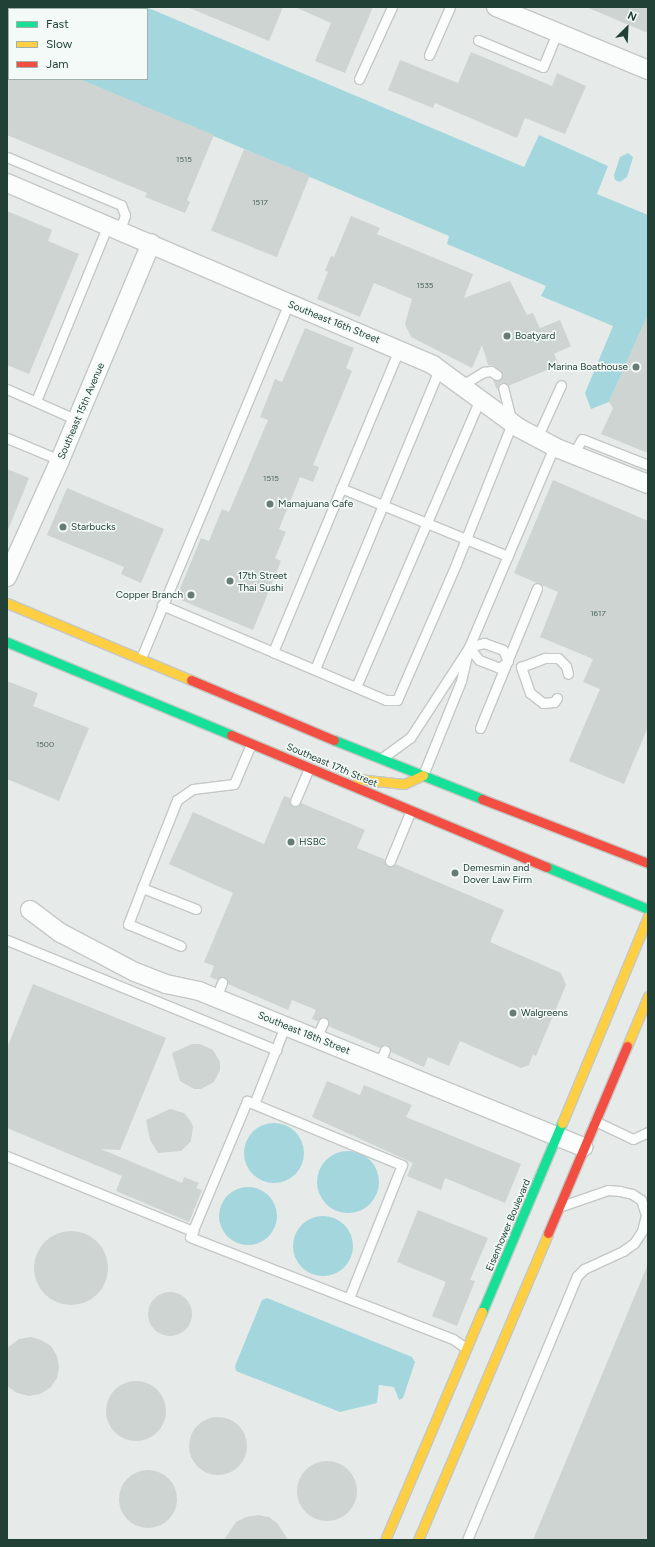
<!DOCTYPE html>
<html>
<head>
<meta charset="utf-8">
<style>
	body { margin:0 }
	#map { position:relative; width:655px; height:1547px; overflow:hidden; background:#e6ebe9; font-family:Figtree,sans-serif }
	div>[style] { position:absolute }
	.water>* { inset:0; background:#a3d7dd }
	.round { border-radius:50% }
	.building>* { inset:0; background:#ced4d2; transform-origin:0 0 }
	.roads { filter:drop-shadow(1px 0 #c3c8c6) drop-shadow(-1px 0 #c3c8c6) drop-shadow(0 1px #c3c8c6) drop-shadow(0 -1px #c3c8c6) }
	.lane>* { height:9px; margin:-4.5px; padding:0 4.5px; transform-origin:4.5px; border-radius:4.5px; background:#fbfcfc }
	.street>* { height:18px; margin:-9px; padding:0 9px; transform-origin:9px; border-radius:9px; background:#fbfcfc }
	.fast>* { height:9px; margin:-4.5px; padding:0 4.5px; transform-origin:4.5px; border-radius:4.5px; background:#16e098 }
	.slow>* { height:9px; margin:-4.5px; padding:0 4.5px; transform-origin:4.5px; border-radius:4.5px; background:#ffcf43 }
	.jam>* { height:9px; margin:-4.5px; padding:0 4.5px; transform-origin:4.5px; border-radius:4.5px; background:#f24e42 }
	.dots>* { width:11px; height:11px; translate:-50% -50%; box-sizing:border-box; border:2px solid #f4faf7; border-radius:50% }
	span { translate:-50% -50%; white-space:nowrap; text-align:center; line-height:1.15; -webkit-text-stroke:3px #f4faf7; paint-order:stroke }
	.number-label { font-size:8px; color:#4d665e }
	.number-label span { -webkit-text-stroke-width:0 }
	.street-label { font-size:10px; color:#214137 }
	.poi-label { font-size:10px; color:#214137 }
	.left { translate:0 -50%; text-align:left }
	.right { translate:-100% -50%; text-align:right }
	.frame { position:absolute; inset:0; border:8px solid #214137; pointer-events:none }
	.legend { position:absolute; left:8px; top:8px; width:140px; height:72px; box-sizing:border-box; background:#f4faf7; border:1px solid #a0b0aa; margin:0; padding:5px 7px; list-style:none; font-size:12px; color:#214137 }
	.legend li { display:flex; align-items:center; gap:8px; height:20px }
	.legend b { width:20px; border:1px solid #a0b0aa }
	.north { position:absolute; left:607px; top:8px; width:40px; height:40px; -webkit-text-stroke:3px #f4faf7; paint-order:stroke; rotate:24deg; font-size:11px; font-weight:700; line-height:16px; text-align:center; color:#214137 }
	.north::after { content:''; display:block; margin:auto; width:14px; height:18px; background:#214137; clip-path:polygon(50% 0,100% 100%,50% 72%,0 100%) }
</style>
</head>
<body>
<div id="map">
	<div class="water">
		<div style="clip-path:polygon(7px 7px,146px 7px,524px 167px,539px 135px,608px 166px,597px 194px,648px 215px,648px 331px,642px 328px,609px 402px,591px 409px,585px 393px,613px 326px,541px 296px,546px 286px,447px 244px,449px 236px,79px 79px,147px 79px,147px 9px,9px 9px,9px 50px)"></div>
		<div style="clip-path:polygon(628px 153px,633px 157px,631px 164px,627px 177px,620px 182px,615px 180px,614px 175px,620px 157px)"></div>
		<div class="round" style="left:244px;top:1123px;width:60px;height:60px"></div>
		<div class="round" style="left:317px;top:1151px;width:62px;height:62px"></div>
		<div class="round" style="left:219px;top:1187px;width:58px;height:58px"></div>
		<div class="round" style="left:293px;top:1216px;width:60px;height:60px"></div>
		<div style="clip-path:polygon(267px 1298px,412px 1357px,415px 1362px,403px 1398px,399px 1400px,394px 1387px,379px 1385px,377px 1403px,340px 1412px,236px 1371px,235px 1366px,262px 1300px)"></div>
	</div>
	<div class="building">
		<div style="clip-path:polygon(187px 7px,283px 7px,269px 41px)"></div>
		<div style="clip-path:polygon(295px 7px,373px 7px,345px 73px,315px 61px,331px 23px)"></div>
		<div style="clip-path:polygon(586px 7px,648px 7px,648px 33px)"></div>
		<div style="clip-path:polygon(471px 52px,552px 86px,557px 73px,586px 86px,565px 134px,525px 118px,517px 138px,435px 103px,433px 108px,388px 90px,400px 60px,458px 83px)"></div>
		<div style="clip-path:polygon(7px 79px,79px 79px,214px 135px,187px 200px,190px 202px,185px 213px,145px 197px,147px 193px,7px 135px)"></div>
		<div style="left:244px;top:149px;width:71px;height:88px;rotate:22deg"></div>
		<div style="clip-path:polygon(7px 211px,52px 230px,48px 241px,79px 254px,29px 374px,7px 365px)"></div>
		<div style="clip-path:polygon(351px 216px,380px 228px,377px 234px,473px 274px,464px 298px,510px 281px,527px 315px,533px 313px,540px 328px,560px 320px,571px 346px,554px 354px,559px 365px,508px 386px,501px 382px,497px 390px,493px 380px,500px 380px,502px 373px,494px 366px,488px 365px,482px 345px,472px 368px,411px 337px,405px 324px,412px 299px,374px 283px,360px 317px,317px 299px,328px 272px,325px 270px,331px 256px,334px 257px)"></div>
		<div style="clip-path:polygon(648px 314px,648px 453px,601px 434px,613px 408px,609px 402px)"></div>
		<div style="clip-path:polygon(305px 328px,354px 348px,346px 368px,352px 371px,313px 465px,319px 467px,313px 482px,300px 477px,279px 529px,286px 532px,275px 558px,281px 561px,253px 630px,176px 598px,201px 538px,209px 541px,222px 509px,229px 512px,268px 420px,260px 417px,275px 379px,282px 382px)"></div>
		<div style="clip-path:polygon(7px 469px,29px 478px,8px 530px,7px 530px)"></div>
		<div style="clip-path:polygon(553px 480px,648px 521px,648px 727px,624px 784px,569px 761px,600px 689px,583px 682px,593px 659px,540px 637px,558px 592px,514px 573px)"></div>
		<div style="clip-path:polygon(67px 488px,164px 529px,141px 583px,121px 574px,124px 567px,47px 535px)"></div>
		<div style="clip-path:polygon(7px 681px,38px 693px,33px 706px,89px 728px,59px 801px,7px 779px)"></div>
		<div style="clip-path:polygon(284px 796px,290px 798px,293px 807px,301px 803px,365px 830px,357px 848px,384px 859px,387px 866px,395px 864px,504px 910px,490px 942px,561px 973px,566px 985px,536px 1056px,533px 1054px,529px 1065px,521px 1068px,460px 1041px,449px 1066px,428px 1057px,424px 1067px,391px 1052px,387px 1044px,380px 1048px,328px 1026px,325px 1017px,317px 1021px,312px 1019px,316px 1010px,292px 1000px,288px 1010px,228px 984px,224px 977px,217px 980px,210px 977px,214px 966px,204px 962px,233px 893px,169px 864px,193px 812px,264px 844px)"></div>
		<div style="clip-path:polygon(33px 984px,166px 1038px,120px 1150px,101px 1149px,182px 1183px,184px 1177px,199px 1183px,196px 1188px,202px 1190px,189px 1222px,116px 1191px,122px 1176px,7px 1128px,7px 1048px)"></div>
		<div style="clip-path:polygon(192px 1044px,200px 1044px,213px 1050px,220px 1062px,220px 1070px,214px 1082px,201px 1089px,194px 1089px,180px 1081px,172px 1053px)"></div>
		<div style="clip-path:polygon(327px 1081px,360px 1095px,364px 1085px,412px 1105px,406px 1117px,521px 1164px,505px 1203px,445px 1178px,441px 1190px,407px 1176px,413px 1163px,312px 1117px)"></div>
		<div style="clip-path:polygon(170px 1109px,184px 1113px,189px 1119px,193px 1126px,191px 1141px,181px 1151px,158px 1153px,150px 1140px,146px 1120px)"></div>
		<div style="clip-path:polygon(418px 1210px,488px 1238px,470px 1280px,475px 1281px,457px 1326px,432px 1316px,446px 1282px,397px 1262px)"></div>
		<div class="round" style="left:34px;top:1231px;width:74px;height:74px"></div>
		<div style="clip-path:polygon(648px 1264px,648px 1540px,533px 1540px)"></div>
		<div class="round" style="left:148px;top:1292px;width:44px;height:44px"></div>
		<div style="clip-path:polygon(31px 1337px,41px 1340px,51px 1346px,57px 1356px,59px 1367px,57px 1378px,50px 1388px,40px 1394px,29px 1396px,17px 1393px,7px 1386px,7px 1348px,19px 1339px)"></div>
		<div class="round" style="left:106px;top:1381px;width:60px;height:60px"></div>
		<div class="round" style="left:189px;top:1417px;width:58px;height:58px"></div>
		<div class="round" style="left:297px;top:1461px;width:60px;height:60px"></div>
		<div class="round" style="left:119px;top:1470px;width:58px;height:58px"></div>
		<div style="clip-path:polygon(258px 1515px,269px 1517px,278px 1524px,288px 1540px,224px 1540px,236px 1522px,246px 1517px)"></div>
	</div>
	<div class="roads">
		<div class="lane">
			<div style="left:478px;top:40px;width:70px;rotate:22.6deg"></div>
			<div style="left:543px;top:67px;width:37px;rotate:-68deg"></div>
			<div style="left:429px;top:55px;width:52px;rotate:-66.4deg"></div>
			<div style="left:359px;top:79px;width:79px;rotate:-65.4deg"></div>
			<div style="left:7px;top:157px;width:124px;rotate:22.8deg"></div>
			<div style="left:121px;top:205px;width:11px;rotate:68deg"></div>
			<div style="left:125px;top:215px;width:16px;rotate:108deg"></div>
			<div style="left:462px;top:385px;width:26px;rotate:-31deg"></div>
			<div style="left:484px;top:372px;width:7px;rotate:-8deg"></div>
			<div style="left:491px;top:371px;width:7px;rotate:34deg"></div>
			<div style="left:7px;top:389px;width:77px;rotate:23.9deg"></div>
			<div style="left:36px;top:401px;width:190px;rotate:-67.8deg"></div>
			<div style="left:7px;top:438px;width:57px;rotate:22.5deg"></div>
			<div style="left:537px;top:438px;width:58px;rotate:-65.6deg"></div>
			<div style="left:573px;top:455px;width:18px;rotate:-61deg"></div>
			<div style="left:582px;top:439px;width:71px;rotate:21.5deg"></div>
			<div style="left:341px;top:488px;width:180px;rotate:22.2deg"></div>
			<div style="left:162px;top:605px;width:121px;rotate:22.9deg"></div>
			<div style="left:273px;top:652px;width:328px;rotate:-67.4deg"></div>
			<div style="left:273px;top:652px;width:123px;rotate:23deg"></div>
			<div style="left:386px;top:700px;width:11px"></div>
			<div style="left:397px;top:700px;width:148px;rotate:-66.5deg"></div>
			<div style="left:456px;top:564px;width:152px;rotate:-68.3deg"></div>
			<div style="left:512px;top:423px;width:36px;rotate:-104deg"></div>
			<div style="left:141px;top:658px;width:383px;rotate:-67.4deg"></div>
			<div style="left:315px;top:669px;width:325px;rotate:-67.5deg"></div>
			<div style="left:356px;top:687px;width:314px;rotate:-66.7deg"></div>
			<div style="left:557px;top:698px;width:5px;rotate:127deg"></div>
			<div style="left:554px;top:702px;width:11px;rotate:175deg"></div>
			<div style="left:543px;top:703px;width:16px;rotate:-142deg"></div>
			<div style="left:530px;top:693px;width:28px;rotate:-109deg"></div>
			<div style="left:521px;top:667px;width:26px;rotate:-21deg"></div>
			<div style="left:545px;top:658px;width:13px"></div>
			<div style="left:558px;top:658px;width:11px;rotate:45deg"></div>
			<div style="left:566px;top:666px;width:8px;rotate:76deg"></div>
			<div style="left:480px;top:728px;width:151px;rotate:-67.8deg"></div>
			<div style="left:382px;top:758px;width:34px;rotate:-36deg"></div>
			<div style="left:410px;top:738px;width:108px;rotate:-57deg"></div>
			<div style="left:469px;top:647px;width:16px;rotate:-15deg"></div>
			<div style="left:484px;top:643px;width:20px;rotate:20deg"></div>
			<div style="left:503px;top:650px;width:12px;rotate:66deg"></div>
			<div style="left:508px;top:661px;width:11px;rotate:139deg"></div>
			<div style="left:500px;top:668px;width:22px;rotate:-159deg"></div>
			<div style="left:479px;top:660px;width:16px;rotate:-128deg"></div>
			<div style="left:423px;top:775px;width:101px;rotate:-68deg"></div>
			<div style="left:461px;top:681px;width:35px;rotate:-77deg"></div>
			<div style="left:469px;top:647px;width:217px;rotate:-67deg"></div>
			<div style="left:295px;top:801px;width:36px;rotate:-67deg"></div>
			<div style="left:390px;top:861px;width:55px;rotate:-67.6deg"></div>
			<div style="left:142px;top:888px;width:39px;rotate:111deg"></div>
			<div style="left:128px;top:924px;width:57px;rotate:22.5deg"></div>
			<div style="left:196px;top:909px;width:58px;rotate:-158.7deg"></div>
			<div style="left:142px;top:888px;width:95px;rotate:-68.3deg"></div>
			<div style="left:177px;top:800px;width:19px;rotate:-35deg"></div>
			<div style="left:193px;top:789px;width:41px;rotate:-7deg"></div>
			<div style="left:234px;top:784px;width:43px;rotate:-67deg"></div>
			<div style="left:7px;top:940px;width:291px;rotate:22.2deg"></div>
			<div style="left:216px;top:998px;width:17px;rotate:-69deg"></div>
			<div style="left:316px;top:1038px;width:17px;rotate:-65deg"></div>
			<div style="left:379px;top:1064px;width:15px;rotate:-67deg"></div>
			<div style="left:254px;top:1104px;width:84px;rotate:-68.3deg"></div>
			<div style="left:595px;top:1121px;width:42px;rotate:25.3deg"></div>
			<div style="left:633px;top:1139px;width:17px;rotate:-25deg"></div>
			<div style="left:7px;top:1156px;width:201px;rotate:22deg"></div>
			<div style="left:349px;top:1298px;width:143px;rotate:-68.3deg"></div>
			<div style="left:402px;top:1165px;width:168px;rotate:-157.6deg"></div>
			<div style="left:247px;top:1101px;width:147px;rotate:112.7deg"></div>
			<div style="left:190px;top:1237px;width:282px;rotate:21.2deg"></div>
			<div style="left:453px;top:1339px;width:16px;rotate:35deg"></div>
			<div style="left:467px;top:1540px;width:286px;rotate:-67.4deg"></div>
			<div style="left:577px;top:1276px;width:10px;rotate:-45deg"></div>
			<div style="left:584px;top:1269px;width:43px;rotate:-24.8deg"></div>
			<div style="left:623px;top:1251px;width:14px;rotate:-36deg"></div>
			<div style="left:634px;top:1243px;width:14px;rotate:-56deg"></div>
			<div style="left:642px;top:1231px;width:16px;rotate:-76deg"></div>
			<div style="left:646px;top:1215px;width:16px;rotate:-108deg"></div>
			<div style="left:641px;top:1200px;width:11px;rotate:-146deg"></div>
			<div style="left:632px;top:1194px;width:12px;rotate:-166deg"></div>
			<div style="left:620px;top:1191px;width:12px;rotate:-175deg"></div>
			<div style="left:608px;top:1190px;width:49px;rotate:160.8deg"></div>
		</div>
		<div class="street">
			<div style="left:496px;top:7px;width:165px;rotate:22.5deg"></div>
			<div style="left:7px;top:183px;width:463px;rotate:23.1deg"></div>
			<div style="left:433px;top:365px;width:107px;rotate:36.2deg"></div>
			<div style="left:519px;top:428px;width:40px;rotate:28deg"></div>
			<div style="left:554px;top:447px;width:101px;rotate:21.5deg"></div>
			<div style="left:7px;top:577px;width:128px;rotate:-65.6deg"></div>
			<div style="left:60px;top:460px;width:235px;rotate:-67.2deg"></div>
			<div style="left:30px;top:910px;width:39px;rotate:37deg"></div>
			<div style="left:61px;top:933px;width:84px;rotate:27.8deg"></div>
			<div style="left:135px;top:972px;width:33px;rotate:21deg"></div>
			<div style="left:166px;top:984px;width:34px;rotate:12deg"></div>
			<div style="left:199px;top:991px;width:415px;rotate:22.1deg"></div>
		</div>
		<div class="fast">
			<div style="left:7px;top:642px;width:243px;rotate:22.5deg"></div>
			<div style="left:334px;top:740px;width:159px;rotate:21.7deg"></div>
			<div style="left:547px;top:867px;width:109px;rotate:22.6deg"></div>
			<div style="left:482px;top:1312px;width:205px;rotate:-67.1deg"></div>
		</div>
		<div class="slow">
			<div style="left:7px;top:603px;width:199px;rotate:22.7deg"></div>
			<div style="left:358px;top:779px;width:46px;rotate:6.2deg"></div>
			<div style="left:404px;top:784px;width:21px;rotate:-25deg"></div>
			<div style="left:627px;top:1046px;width:54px;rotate:-67.2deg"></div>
			<div style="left:562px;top:1123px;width:224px;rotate:-67.4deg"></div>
			<div style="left:385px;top:1540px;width:248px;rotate:-67deg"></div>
			<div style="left:418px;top:1540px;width:333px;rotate:-67deg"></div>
		</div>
		<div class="jam">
			<div style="left:191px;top:680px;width:155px;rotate:22.8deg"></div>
			<div style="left:231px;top:735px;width:342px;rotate:22.7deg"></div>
			<div style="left:482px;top:799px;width:178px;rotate:21.1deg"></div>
			<div style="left:548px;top:1233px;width:203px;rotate:-67.1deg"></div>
		</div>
	</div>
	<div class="dots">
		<div style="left:507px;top:336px;background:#667c75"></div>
		<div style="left:636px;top:367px;background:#667c75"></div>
		<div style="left:270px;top:504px;background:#667c75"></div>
		<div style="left:63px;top:527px;background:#667c75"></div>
		<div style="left:230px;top:581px;background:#667c75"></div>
		<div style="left:191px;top:595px;background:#667c75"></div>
		<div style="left:291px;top:842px;background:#667c75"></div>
		<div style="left:455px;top:873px;background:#667c75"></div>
		<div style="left:513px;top:1013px;background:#667c75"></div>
	</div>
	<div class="number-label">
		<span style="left:184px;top:160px">1515</span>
		<span style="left:260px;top:203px">1517</span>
		<span style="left:425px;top:286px">1535</span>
		<span style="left:271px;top:479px">1515</span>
		<span style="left:598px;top:614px">1617</span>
		<span style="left:45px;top:745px">1500</span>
	</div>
	<div class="street-label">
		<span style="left:334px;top:322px;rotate:22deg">Southeast 16th Street</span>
		<span style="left:81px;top:411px;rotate:-67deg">Southeast 15th Avenue</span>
		<span style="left:332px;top:765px;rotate:23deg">Southeast 17th Street</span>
		<span style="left:304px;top:1033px;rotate:22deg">Southeast 18th Street</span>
		<span style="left:508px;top:1225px;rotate:-67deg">Eisenhower Boulevard</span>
	</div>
	<div class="poi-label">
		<span class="left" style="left:515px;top:336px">Boatyard</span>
		<span class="right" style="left:628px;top:367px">Marina Boathouse</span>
		<span class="left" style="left:278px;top:504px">Mamajuana Cafe</span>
		<span class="left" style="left:71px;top:527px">Starbucks</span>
		<span class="left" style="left:238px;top:581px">17th Street<br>Thai Sushi</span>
		<span class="right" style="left:183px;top:595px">Copper Branch</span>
		<span class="left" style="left:299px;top:842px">HSBC</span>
		<span class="left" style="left:463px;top:873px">Demesmin and<br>Dover Law Firm</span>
		<span class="left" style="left:521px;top:1013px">Walgreens</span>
	</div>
	<div class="frame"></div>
	<ul class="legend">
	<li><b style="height:5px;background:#16e098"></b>Fast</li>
	<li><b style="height:5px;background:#ffcf43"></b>Slow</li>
	<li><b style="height:5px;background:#f24e42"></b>Jam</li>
	</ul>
	<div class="north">N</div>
</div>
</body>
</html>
